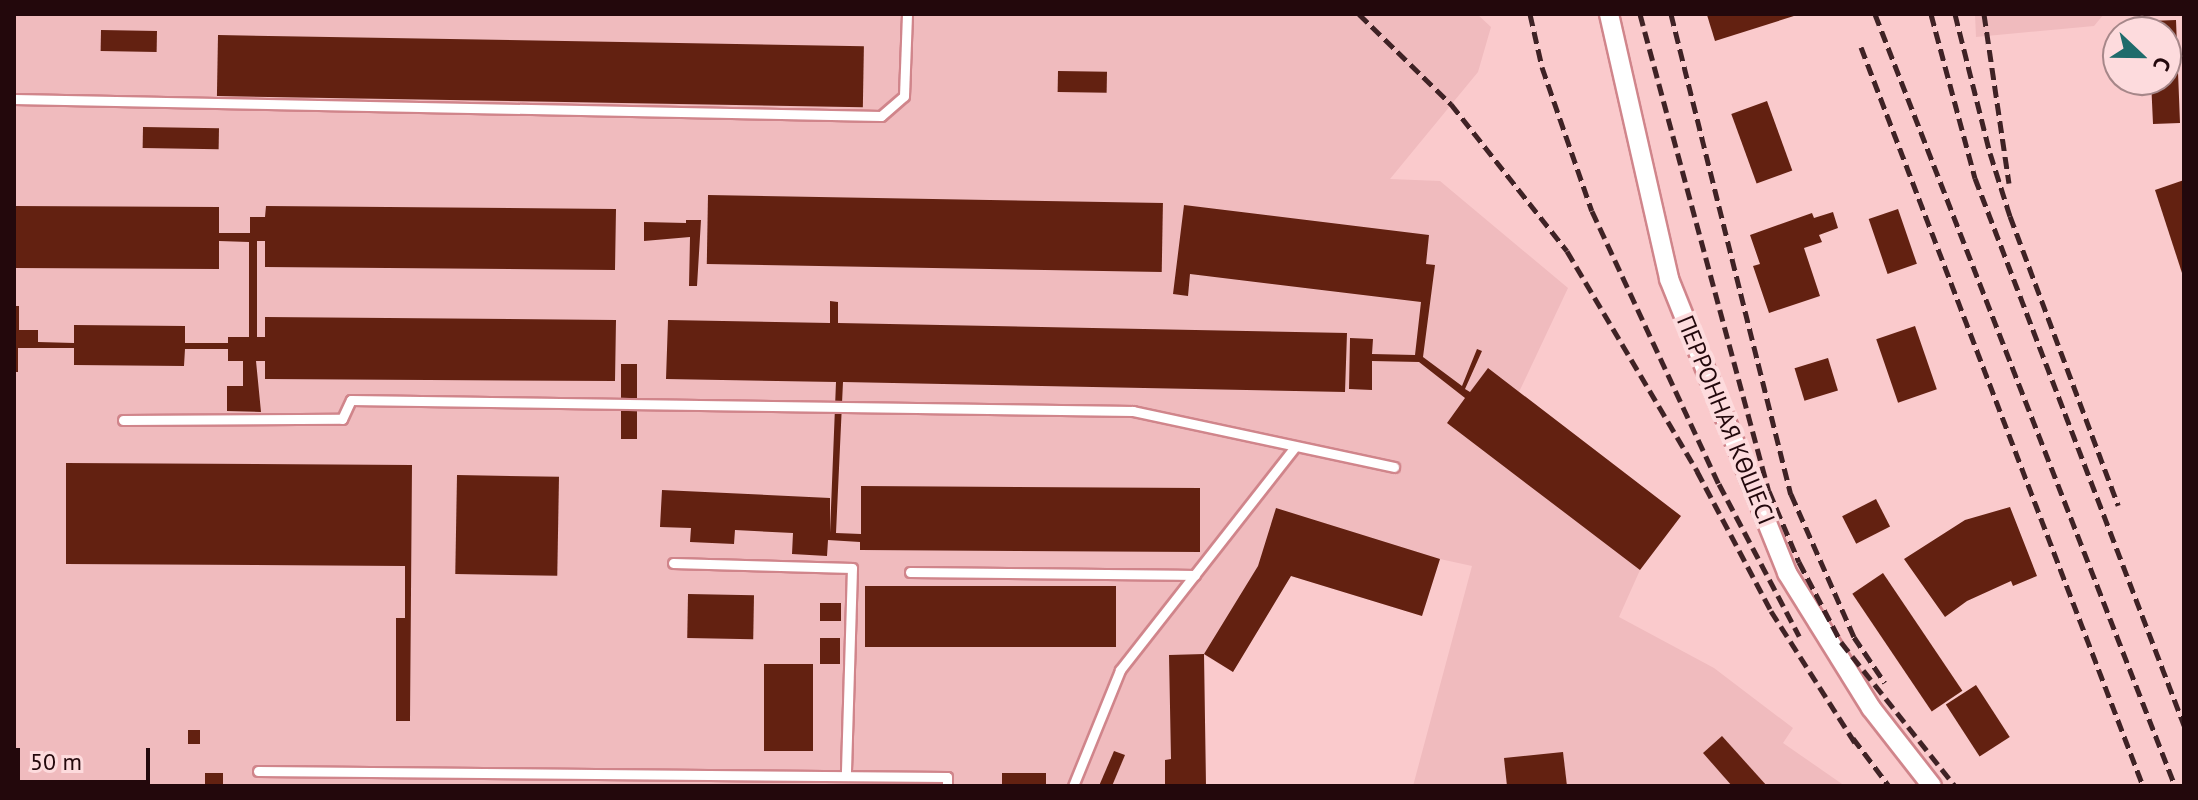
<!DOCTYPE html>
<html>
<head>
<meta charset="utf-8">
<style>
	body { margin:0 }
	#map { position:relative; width:2198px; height:800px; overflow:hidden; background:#facacc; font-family:"PT Sans",sans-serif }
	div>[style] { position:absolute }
	.built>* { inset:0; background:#f0bbbe }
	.building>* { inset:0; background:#632111; transform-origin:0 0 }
	.roads { filter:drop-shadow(2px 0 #d0858b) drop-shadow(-2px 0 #d0858b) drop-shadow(0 2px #d0858b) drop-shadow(0 -2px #d0858b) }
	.service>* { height:9px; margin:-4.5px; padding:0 4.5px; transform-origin:4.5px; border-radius:4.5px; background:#fff }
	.minor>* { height:18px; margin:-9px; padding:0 9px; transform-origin:9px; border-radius:9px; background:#fff }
	.rail>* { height:5px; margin-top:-2.5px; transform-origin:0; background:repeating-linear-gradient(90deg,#3f2225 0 12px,transparent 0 18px) }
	span { translate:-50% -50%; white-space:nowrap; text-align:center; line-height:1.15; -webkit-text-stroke:8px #fddbdd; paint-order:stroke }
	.street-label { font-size:24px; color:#23080c }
	.frame { position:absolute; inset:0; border:16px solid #23080c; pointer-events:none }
	.north { position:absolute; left:2102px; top:16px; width:80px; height:80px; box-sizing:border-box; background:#fddbdd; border:2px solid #a68789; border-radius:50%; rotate:112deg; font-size:22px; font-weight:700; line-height:32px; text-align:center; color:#23080c }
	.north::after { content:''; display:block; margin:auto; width:28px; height:36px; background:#1f6b6b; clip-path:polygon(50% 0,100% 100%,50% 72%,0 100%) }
	.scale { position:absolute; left:16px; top:748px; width:134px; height:36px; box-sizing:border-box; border:4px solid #23080c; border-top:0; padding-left:10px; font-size:24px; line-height:28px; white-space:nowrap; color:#23080c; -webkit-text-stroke:6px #fddbdd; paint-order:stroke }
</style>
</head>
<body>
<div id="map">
	<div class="built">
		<div style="clip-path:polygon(14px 14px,1477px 14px,1491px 27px,1478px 72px,1390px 179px,1440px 181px,1568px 288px,1519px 392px,1681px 516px,1640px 570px,1619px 617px,1714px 668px,1793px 728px,1783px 743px,1845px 786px,1413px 786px,1472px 566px,1440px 559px,1422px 616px,1291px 576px,1233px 672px,1204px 655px,1206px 786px,14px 786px)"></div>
		<div style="clip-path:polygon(1975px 14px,2104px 14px,2094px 26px,1976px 37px)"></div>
	</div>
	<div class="building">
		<div style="clip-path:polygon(1710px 14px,1797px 14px,1797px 15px,1715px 41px,1707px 15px)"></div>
		<div style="clip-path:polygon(2176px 20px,2180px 123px,2153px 124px,2151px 80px,2166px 80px,2166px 32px,2150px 32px,2149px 21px)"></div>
		<div style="left:101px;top:30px;width:56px;height:21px;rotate:1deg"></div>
		<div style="left:218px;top:35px;width:646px;height:61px;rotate:1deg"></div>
		<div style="left:1058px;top:71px;width:49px;height:21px;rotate:1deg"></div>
		<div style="left:1767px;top:101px;width:74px;height:38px;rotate:70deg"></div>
		<div style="left:143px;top:127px;width:76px;height:21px;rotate:1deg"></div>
		<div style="clip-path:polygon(2184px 180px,2184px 276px,2183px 276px,2155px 190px)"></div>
		<div style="left:708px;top:195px;width:455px;height:69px;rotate:1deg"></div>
		<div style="clip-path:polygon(1184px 205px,1429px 235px,1426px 264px,1435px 265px,1423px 357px,1462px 386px,1477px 349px,1482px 351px,1465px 389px,1470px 392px,1488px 368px,1681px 516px,1640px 570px,1447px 423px,1465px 398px,1419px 362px,1372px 361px,1372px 390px,1349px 389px,1350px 338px,1373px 339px,1372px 354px,1415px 355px,1421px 302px,1190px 274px,1188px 296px,1173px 294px)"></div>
		<div style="clip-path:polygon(14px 206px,219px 207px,219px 233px,250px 233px,250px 217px,265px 217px,266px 206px,616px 209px,615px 270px,265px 267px,265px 241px,257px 241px,257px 337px,265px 337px,265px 317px,616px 320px,615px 381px,265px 379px,265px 361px,256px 361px,261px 412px,227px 411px,227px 386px,243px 386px,243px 361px,228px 361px,228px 349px,185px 349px,184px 366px,74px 365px,74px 348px,18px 348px,18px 372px,14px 372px,14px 306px,19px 306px,19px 330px,38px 330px,38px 342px,74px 343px,74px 325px,185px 326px,185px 343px,228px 343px,228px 337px,249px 337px,249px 242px,219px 241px,219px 269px,14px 268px)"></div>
		<div style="left:1898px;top:209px;width:58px;height:31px;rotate:71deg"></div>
		<div style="clip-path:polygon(1833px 212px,1838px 228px,1819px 235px,1822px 242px,1804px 248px,1820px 296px,1769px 313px,1753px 266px,1760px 264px,1750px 235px,1812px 213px,1814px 218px)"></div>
		<div style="clip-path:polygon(686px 220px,701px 220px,697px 286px,689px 286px,690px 237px,644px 241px,644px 222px,686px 223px)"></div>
		<div style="clip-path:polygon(830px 301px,838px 302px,838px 323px,1347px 333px,1345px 392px,843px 382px,836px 533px,861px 534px,861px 486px,1200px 488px,1200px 552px,860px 550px,860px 542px,828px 540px,827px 556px,792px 554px,793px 533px,735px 530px,734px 544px,690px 542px,691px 528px,660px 527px,662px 490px,830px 498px,830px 533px,836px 382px,666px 379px,668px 320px,830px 323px)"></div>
		<div style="left:1915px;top:326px;width:67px;height:41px;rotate:71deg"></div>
		<div style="left:1828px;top:358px;width:34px;height:35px;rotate:73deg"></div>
		<div style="left:621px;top:364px;width:16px;height:75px"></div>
		<div style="clip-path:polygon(66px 463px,412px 465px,410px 721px,396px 721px,396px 618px,405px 618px,405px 566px,66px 564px)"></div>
		<div style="left:457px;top:475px;width:102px;height:99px;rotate:1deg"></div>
		<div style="left:1876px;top:499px;width:31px;height:38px;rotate:63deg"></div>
		<div style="clip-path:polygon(2010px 507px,2037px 576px,2013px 586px,2011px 581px,1967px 601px,1945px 617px,1904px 559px,1965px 520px)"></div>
		<div style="clip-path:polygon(1276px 508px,1440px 559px,1422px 616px,1291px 576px,1233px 672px,1204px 654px,1258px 566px)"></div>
		<div style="left:1883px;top:573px;width:142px;height:37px;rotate:56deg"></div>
		<div style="left:865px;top:586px;width:251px;height:61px"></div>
		<div style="left:688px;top:594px;width:66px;height:44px;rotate:1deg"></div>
		<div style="left:820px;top:603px;width:21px;height:18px"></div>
		<div style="left:820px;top:638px;width:20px;height:26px"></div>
		<div style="clip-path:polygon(1204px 654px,1206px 786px,1165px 786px,1165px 760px,1171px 759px,1169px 655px)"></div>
		<div style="left:764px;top:664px;width:49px;height:87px"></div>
		<div style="left:1976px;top:685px;width:62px;height:36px;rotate:57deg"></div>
		<div style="left:188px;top:730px;width:12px;height:14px"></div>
		<div style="clip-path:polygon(1722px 736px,1767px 786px,1732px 786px,1703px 753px)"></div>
		<div style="clip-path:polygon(1114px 751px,1125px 755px,1112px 786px,1099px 786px)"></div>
		<div style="clip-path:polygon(1563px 752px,1567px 786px,1507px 786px,1504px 758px)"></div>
		<div style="left:205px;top:773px;width:18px;height:13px"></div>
		<div style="left:1002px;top:773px;width:44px;height:13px"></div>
	</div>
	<div class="roads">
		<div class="service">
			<div style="left:14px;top:99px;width:867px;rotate:1.12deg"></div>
			<div style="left:881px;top:116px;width:30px;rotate:-41deg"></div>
			<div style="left:904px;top:96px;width:82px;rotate:-87.9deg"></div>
			<div style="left:123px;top:420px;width:219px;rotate:-0.3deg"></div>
			<div style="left:342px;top:419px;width:21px;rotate:-65deg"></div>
			<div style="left:351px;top:400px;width:782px;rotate:0.81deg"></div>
			<div style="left:1133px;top:411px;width:267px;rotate:12.1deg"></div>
			<div style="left:673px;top:563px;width:179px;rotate:1.6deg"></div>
			<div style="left:852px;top:568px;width:208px;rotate:91.7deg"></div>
			<div style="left:910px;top:572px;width:285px;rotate:0.6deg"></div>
			<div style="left:258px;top:771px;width:689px;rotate:0.5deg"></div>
			<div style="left:947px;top:777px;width:9px;rotate:90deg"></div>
			<div style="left:1073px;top:786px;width:125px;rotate:-67.9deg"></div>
			<div style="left:1120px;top:670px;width:283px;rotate:-51.9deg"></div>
		</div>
		<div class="minor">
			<div style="left:1609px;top:14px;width:272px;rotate:77.2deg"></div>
			<div style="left:1669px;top:279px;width:317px;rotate:68.1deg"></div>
			<div style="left:1787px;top:573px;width:159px;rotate:58.1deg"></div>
			<div style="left:1871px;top:708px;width:99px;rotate:52deg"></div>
		</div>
	</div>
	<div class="rail">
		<div style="left:1359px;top:14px;width:129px;rotate:44.4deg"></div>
		<div style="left:1451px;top:104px;width:187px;rotate:51.7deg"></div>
		<div style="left:1567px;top:251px;width:256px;rotate:59.4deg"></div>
		<div style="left:1697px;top:471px;width:158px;rotate:62.1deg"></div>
		<div style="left:1771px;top:611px;width:160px;rotate:57.5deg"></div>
		<div style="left:1530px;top:14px;width:54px;rotate:77.2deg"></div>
		<div style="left:1542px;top:67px;width:152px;rotate:70.9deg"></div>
		<div style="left:1592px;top:211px;width:301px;rotate:65.1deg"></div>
		<div style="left:1719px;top:484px;width:172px;rotate:62.2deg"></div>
		<div style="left:1640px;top:14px;width:494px;rotate:74.9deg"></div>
		<div style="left:1769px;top:491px;width:77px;rotate:67.1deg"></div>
		<div style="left:1799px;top:562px;width:90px;rotate:62.3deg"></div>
		<div style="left:1841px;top:642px;width:184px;rotate:51.6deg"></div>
		<div style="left:1671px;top:14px;width:495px;rotate:76deg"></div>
		<div style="left:1791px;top:494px;width:156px;rotate:66.2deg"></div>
		<div style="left:1854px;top:637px;width:55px;rotate:56deg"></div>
		<div style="left:1875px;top:14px;width:828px;rotate:68.76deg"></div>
		<div style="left:1931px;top:14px;width:170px;rotate:75deg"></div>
		<div style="left:1975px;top:178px;width:586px;rotate:69.09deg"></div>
		<div style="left:1955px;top:14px;width:143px;rotate:75.9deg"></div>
		<div style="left:1990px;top:153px;width:66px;rotate:72.4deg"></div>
		<div style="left:2010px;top:216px;width:309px;rotate:69.5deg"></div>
		<div style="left:1984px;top:14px;width:171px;rotate:81.6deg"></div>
		<div style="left:1861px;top:47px;width:791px;rotate:69.11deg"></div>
		<div style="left:1853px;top:738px;width:60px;rotate:53.1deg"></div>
	</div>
	<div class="street-label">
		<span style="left:1726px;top:420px;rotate:68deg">ПЕРРОННАЯ КӨШЕСІ</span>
	</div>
	<div class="frame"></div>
	<div class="north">С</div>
	<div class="scale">50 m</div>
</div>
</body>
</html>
